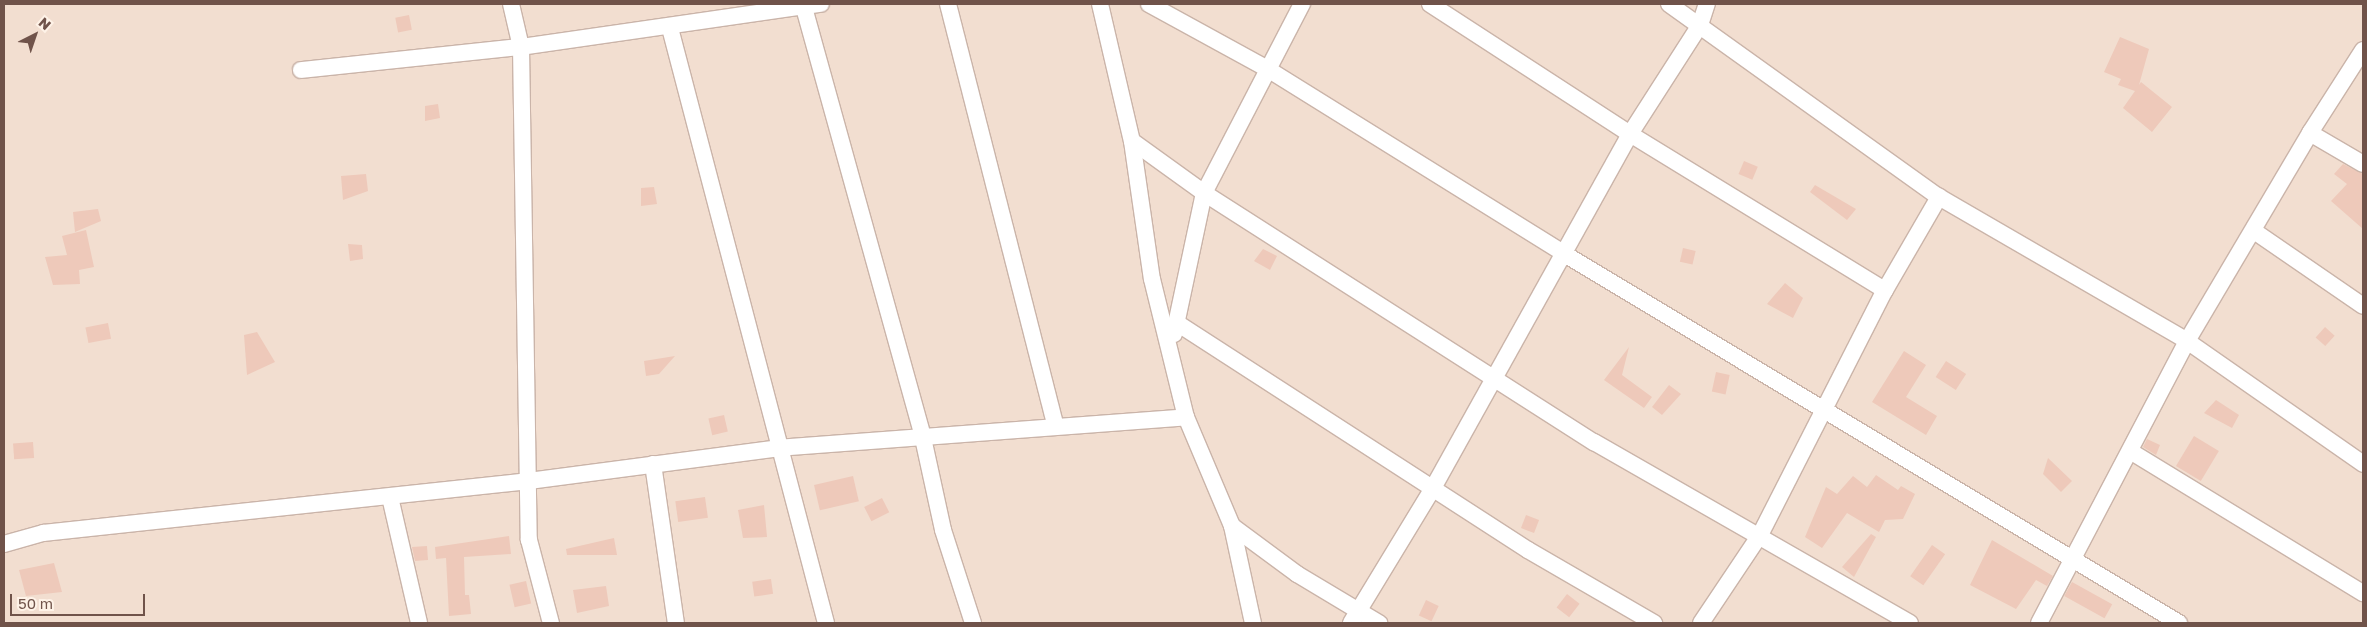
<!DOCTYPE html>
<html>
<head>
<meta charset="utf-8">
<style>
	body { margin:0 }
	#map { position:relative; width:2367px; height:627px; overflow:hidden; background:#faeee1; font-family:"Golos Text",sans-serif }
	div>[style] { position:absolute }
	.residential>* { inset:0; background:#f2ded0; transform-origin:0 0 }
	.building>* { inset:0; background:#eec9ba; transform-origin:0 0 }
	.roads { filter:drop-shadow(1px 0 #cab4a9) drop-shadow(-1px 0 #cab4a9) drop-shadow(0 1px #cab4a9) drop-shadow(0 -1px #cab4a9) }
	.minor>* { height:16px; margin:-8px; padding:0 8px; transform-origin:8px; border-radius:8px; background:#fff }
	span { translate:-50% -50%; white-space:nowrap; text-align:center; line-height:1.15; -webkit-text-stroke:5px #fef2e7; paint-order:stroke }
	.frame { position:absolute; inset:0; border:5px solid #70534a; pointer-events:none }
	.north { position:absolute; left:10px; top:10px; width:50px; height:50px; -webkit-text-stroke:4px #fef2e7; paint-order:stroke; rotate:41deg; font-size:14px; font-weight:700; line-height:20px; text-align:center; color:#70534a }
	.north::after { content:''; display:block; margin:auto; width:18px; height:22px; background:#70534a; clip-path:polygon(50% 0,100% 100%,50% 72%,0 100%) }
	.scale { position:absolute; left:10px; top:594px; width:135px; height:22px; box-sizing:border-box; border:2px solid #70534a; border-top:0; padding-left:6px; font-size:15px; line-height:18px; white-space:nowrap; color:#70534a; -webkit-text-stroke:4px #fef2e7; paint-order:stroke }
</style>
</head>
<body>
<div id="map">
	<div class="residential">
		<div style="left:4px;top:4px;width:2359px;height:619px"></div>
	</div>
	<div class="building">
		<div style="left:409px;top:15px;width:15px;height:14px;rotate:79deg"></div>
		<div style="clip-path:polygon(2120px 37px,2149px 49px,2139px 85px,2141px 82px,2172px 107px,2152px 132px,2123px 108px,2135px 91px,2118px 85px,2121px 79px,2104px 72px)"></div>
		<div style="clip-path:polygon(438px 104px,440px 118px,425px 121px,425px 106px)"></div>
		<div style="left:1744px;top:161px;width:15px;height:14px;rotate:23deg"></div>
		<div style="clip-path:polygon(2343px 164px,2363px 174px,2363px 229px,2331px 201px,2347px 184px,2334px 174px)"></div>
		<div style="clip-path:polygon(366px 174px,368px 191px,343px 200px,341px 176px)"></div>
		<div style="clip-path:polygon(1815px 185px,1856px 209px,1847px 220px,1810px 192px)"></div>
		<div style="clip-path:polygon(654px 187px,657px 204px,641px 206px,641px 188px)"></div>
		<div style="clip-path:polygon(98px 209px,101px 221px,75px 232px,73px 212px)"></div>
		<div style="clip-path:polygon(86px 230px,94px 267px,79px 270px,80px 284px,53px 285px,45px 257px,67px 255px,62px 236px)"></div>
		<div style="clip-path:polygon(348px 244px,362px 245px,363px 259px,350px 261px)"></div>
		<div style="left:1683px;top:248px;width:13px;height:14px;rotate:13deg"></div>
		<div style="clip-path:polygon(1263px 249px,1277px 256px,1270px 270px,1254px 261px)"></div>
		<div style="clip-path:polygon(1785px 283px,1803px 298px,1793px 318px,1767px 304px)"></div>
		<div style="left:108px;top:323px;width:16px;height:23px;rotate:79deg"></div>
		<div style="left:2325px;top:327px;width:13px;height:14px;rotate:42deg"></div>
		<div style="clip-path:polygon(257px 332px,275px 362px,247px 375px,244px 335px)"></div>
		<div style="clip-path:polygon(1629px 347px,1622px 375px,1652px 397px,1644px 408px,1604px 380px)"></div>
		<div style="clip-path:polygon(1904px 351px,1926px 365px,1906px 397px,1937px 416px,1926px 435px,1872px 402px)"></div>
		<div style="clip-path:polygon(675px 356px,659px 374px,646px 376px,644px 361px)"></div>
		<div style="left:1946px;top:361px;width:24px;height:19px;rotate:33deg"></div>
		<div style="left:1716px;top:372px;width:14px;height:20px;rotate:12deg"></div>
		<div style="clip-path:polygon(1669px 385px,1681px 394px,1662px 415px,1652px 407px)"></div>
		<div style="clip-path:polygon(2216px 400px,2239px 415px,2232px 428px,2204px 413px)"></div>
		<div style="left:724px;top:415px;width:17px;height:16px;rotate:77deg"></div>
		<div style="left:2194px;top:436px;width:29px;height:35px;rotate:31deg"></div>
		<div style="clip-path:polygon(2147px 439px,2160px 445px,2156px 455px,2143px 447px)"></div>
		<div style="left:33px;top:442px;width:16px;height:20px;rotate:86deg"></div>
		<div style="clip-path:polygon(2048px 458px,2072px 481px,2061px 492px,2043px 474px)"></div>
		<div style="clip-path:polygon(1876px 475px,1898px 490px,1901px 486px,1915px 494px,1903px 519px,1885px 520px,1879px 532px,1847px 513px,1822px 548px,1805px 537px,1826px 487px,1837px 494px,1853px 476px,1867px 487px)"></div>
		<div style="left:853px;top:476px;width:26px;height:40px;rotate:77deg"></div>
		<div style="left:705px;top:497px;width:21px;height:30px;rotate:82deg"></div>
		<div style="left:882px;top:498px;width:16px;height:20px;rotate:63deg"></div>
		<div style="clip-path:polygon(764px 505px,767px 537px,743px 538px,738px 510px)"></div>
		<div style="left:1526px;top:515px;width:14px;height:14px;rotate:21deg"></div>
		<div style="clip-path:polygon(1871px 534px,1876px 537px,1854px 577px,1842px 567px)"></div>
		<div style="clip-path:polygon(509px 536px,511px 554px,464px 557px,465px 595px,469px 595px,471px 614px,449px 616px,446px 558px,436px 559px,435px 547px)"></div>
		<div style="clip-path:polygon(614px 538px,617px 555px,567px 555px,566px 549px)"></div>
		<div style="clip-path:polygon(1992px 540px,2053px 576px,2047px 586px,2036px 580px,2016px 609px,1970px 585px)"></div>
		<div style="left:1932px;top:545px;width:16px;height:38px;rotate:35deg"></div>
		<div style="clip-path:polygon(427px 546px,428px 560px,415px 561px,412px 547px)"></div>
		<div style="clip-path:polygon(54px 563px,62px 592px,26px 596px,19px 570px)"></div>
		<div style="left:771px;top:579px;width:15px;height:19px;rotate:82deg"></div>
		<div style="left:526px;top:581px;width:23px;height:17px;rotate:77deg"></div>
		<div style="left:2072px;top:582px;width:46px;height:16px;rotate:29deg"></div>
		<div style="clip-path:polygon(606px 586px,609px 606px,577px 613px,573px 590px)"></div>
		<div style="left:1567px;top:594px;width:16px;height:17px;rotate:38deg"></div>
		<div style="left:1426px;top:600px;width:14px;height:17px;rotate:25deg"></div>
	</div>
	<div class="roads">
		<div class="minor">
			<div style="left:511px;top:4px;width:44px;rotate:76.9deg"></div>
			<div style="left:521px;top:47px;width:493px;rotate:89.1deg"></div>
			<div style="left:529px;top:540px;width:86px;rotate:75.2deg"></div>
			<div style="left:803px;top:4px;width:450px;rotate:74.5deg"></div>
			<div style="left:923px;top:438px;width:94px;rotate:77.7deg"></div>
			<div style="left:943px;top:530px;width:98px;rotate:72.1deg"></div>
			<div style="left:948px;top:4px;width:433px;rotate:75.7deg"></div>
			<div style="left:1100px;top:4px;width:141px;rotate:76.9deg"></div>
			<div style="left:1132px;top:141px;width:139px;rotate:81.8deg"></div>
			<div style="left:1152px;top:279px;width:142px;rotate:76.2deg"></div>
			<div style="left:1186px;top:417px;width:118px;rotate:67.1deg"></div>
			<div style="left:1232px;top:526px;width:99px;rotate:77.8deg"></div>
			<div style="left:1149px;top:4px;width:133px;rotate:28.7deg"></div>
			<div style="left:1266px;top:68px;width:354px;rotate:31.9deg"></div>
			<div style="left:1566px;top:255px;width:715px;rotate:30.98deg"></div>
			<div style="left:1430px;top:4px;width:239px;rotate:33deg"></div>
			<div style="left:1630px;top:134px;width:299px;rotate:31.5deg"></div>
			<div style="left:1669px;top:4px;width:332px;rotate:35.6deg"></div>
			<div style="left:1939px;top:197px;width:287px;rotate:30.1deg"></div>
			<div style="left:2187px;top:341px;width:215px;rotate:34.9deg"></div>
			<div style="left:670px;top:28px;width:615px;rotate:75.31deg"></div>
			<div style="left:2363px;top:50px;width:98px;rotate:122.6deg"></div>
			<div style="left:2310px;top:133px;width:61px;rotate:30.3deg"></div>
			<div style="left:301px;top:70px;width:221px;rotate:-6deg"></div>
			<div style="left:521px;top:47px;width:303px;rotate:-8.2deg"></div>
			<div style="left:1132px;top:141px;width:89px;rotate:35.8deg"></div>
			<div style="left:1204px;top:193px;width:463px;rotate:32.6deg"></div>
			<div style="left:1594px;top:442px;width:364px;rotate:29.8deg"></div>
			<div style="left:2254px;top:231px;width:132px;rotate:34.5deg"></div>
			<div style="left:1177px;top:323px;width:418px;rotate:32.9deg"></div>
			<div style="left:1528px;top:550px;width:146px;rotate:30.1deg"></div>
			<div style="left:1174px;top:334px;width:144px;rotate:-78deg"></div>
			<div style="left:1204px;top:193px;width:213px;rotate:-62.6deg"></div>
			<div style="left:2130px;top:451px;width:273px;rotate:31.4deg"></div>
			<div style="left:653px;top:464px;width:161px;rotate:81.8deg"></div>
			<div style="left:390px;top:497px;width:129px;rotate:77deg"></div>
			<div style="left:1232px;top:526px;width:81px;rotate:36.4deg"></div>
			<div style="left:1297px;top:574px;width:96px;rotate:30.9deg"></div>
			<div style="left:4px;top:544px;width:41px;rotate:-15.8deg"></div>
			<div style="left:43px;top:533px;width:489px;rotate:-6.1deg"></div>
			<div style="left:529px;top:481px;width:251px;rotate:-7.5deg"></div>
			<div style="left:778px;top:448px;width:409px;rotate:-4.3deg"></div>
			<div style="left:1351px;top:623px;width:158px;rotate:-58.7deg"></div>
			<div style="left:1433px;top:488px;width:405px;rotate:-60.9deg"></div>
			<div style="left:1630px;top:134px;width:130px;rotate:-57.3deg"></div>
			<div style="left:1700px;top:25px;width:22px;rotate:-72deg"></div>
			<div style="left:1701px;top:623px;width:106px;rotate:-56.2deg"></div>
			<div style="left:1760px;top:535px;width:275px;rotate:-63deg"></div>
			<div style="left:1885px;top:290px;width:108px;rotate:-59.9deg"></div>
			<div style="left:2039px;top:623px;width:318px;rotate:-62.3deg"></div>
			<div style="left:2187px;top:341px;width:242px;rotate:-59.4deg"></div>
		</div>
	</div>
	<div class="frame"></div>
	<div class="north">N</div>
	<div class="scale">50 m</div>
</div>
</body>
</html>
